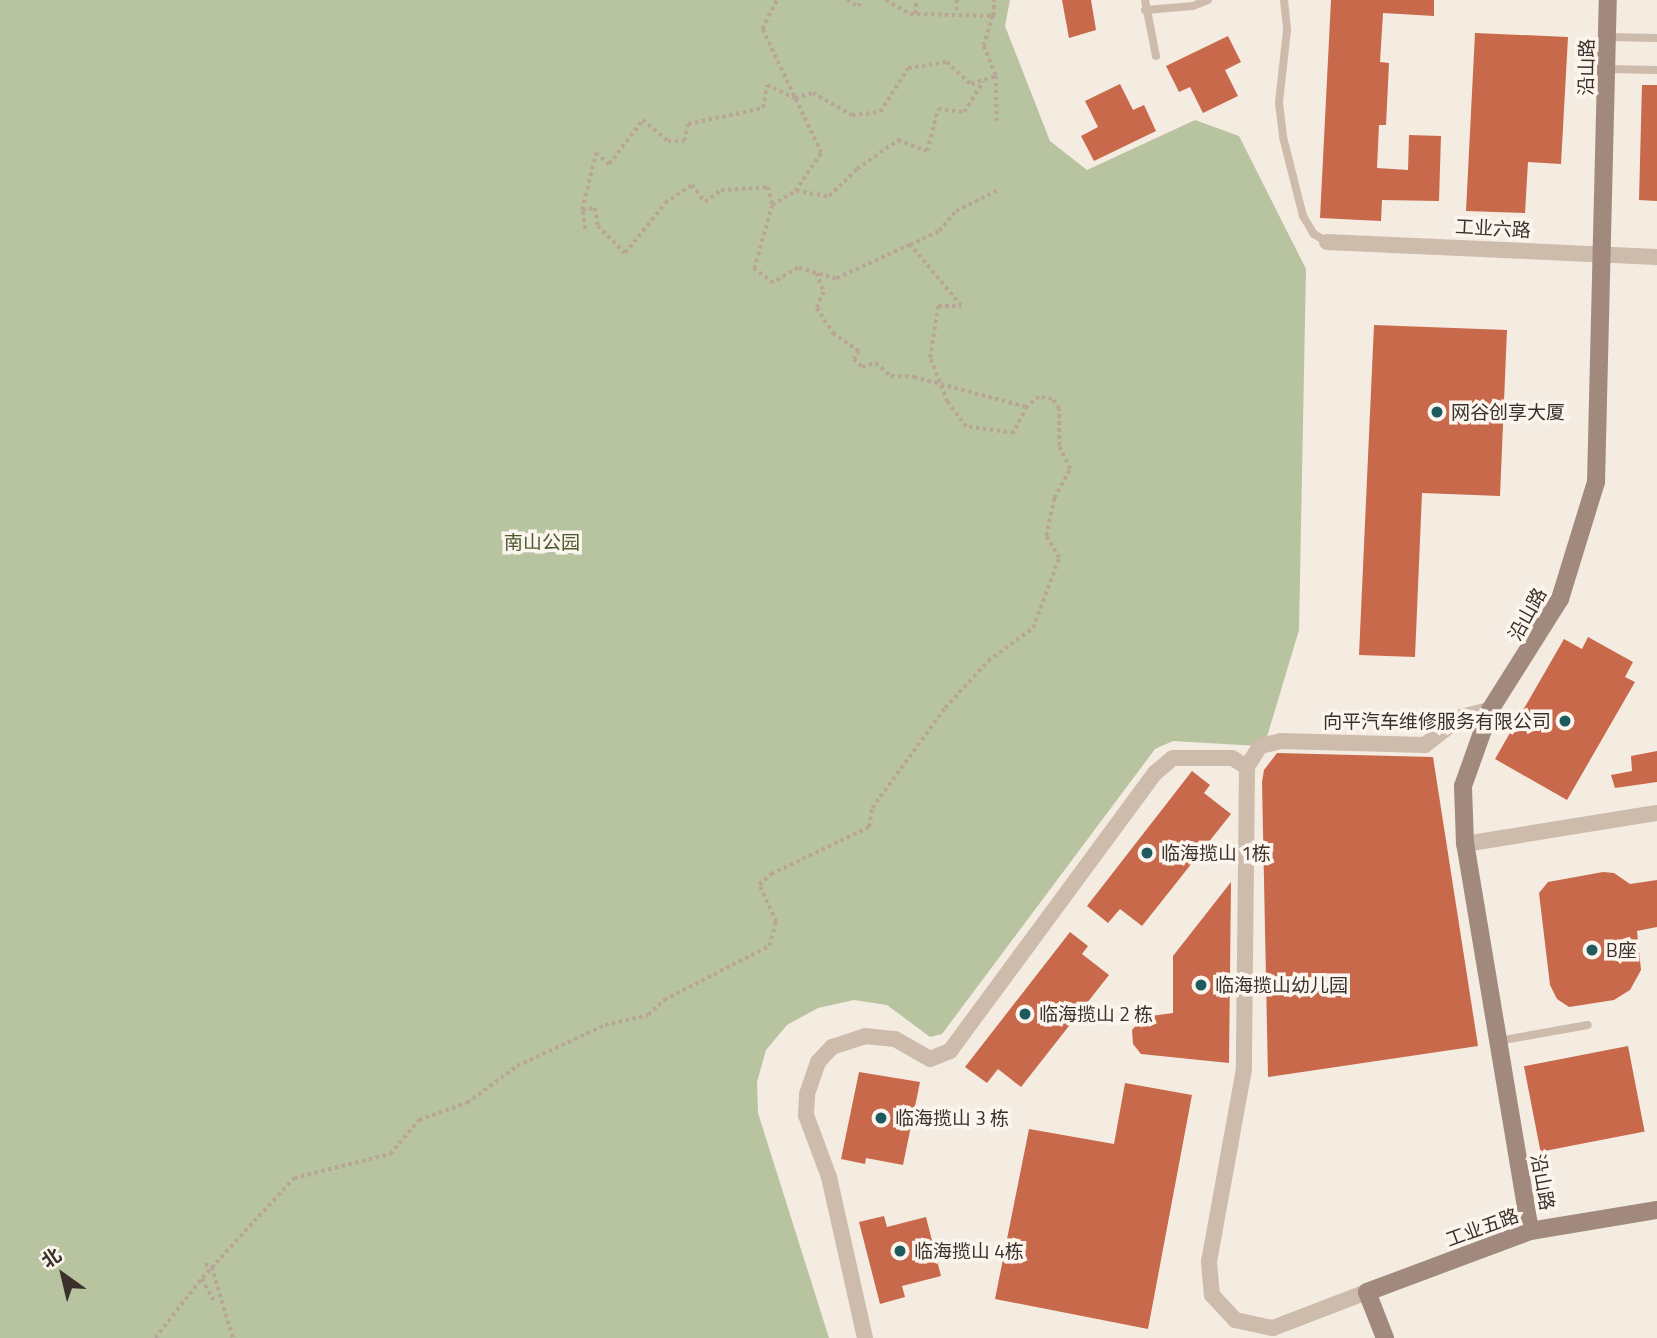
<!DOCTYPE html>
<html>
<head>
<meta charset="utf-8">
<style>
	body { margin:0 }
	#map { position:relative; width:1657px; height:1338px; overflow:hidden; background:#f4ebe1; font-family:"Titillium Web","Noto Sans SC",sans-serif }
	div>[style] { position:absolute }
	.green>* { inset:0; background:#b8c4a0 }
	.building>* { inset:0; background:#c8694b; transform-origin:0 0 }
	.path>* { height:3.5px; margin-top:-1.75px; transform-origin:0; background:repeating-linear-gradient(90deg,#b9a596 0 3.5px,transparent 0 7px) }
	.lane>* { height:8px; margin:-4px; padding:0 4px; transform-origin:4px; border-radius:4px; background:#cdbbac }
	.street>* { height:16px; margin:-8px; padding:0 8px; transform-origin:8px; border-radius:8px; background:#cdbbac }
	.secondary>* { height:18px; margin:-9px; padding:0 9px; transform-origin:9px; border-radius:9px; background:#a18a7d }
	.dots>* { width:19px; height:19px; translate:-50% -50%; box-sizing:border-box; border:4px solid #fbf5ee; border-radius:50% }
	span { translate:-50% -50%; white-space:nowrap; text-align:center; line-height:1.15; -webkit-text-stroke:7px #fbf5ee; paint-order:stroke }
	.street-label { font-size:19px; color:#3b302b }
	.poi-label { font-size:19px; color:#3b302b }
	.left { translate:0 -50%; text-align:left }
	.right { translate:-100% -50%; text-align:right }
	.park-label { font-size:19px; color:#4a5a2e }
	.north { position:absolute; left:28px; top:1240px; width:70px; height:70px; -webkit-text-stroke:5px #fbf5ee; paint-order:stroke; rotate:326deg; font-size:19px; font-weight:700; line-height:28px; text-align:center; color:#3b302b }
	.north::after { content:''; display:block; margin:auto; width:24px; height:32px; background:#3b302b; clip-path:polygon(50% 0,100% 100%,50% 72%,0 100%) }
</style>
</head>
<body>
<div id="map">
	<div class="green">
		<div style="clip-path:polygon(0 0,1010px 0,1005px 26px,1050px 141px,1087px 170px,1195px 120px,1239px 136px,1306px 269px,1299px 630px,1263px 750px,1259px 746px,1173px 741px,1155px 749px,942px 1034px,930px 1037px,887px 1005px,854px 1000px,818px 1008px,787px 1025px,766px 1050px,757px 1082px,758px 1113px,829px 1338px,0 1338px)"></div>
	</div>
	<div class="building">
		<div style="clip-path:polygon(1062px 0,1091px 0,1096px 30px,1069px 38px)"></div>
		<div style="clip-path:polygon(1331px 0,1434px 0,1434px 16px,1383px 13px,1380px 62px,1389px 63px,1386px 125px,1379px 125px,1377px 168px,1408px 170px,1409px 135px,1441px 136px,1439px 201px,1382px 200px,1381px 221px,1320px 218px)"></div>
		<div style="clip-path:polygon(1475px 33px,1568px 37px,1561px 164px,1528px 162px,1525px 213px,1466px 211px)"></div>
		<div style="clip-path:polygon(1228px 36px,1241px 62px,1225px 70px,1238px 96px,1203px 113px,1190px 87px,1179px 92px,1166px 66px)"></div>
		<div style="clip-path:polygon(1120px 84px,1133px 110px,1144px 105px,1156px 131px,1094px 161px,1081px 136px,1098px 127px,1085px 101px)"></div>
		<div style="clip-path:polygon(1642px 85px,1657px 85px,1657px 201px,1639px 200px)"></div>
		<div style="clip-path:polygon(1374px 325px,1507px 330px,1500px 496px,1422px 493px,1415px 657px,1359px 655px)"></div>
		<div style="clip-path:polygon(1588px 637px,1633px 662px,1625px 677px,1635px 682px,1567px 800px,1495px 759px,1564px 639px,1582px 649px)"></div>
		<div style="clip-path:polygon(1657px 751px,1657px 782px,1615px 788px,1611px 775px,1632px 771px,1631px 756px)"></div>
		<div style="clip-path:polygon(1277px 753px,1433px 757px,1478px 1046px,1268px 1077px,1262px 782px,1264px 770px)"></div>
		<div style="clip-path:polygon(1192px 771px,1210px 785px,1204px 793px,1231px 814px,1142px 926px,1120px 909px,1108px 923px,1087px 906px)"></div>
		<div style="clip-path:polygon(1603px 872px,1614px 873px,1630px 884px,1657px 880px,1657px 927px,1637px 931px,1641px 970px,1630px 990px,1614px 1000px,1569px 1007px,1557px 999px,1550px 985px,1539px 893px,1548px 882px)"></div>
		<div style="clip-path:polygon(1231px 882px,1229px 1063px,1141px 1054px,1133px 1044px,1132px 1030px,1143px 1017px,1173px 1013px,1173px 956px)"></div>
		<div style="clip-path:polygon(1070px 932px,1088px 946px,1082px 954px,1109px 975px,1021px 1087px,998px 1069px,987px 1083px,965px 1067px)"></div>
		<div style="left:1628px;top:1046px;width:87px;height:106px;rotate:79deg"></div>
		<div style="clip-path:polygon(859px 1072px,920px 1082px,903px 1165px,866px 1158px,865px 1164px,841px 1159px)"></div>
		<div style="clip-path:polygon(1125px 1083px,1192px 1095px,1148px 1329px,995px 1299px,1029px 1129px,1114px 1144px)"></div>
		<div style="clip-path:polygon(884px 1216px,887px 1227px,926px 1217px,941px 1276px,902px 1286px,905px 1297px,880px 1304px,859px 1222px)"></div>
	</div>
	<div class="path">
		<div style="left:847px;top:0;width:13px;rotate:29deg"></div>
		<div style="left:858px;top:6px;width:7px;rotate:-56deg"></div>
		<div style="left:886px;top:0;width:28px;rotate:30deg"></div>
		<div style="left:910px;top:14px;width:83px;rotate:1.4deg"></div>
		<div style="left:993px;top:16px;width:16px;rotate:-86deg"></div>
		<div style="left:957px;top:0;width:14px;rotate:90deg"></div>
		<div style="left:915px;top:14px;width:14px;rotate:-86deg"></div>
		<div style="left:993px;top:16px;width:31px;rotate:107deg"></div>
		<div style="left:984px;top:46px;width:32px;rotate:68deg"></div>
		<div style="left:996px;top:76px;width:45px;rotate:88.7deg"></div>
		<div style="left:796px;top:191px;width:33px;rotate:9deg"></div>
		<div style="left:829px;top:196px;width:39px;rotate:-44deg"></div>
		<div style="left:857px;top:169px;width:50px;rotate:-35.3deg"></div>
		<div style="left:898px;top:140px;width:31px;rotate:21deg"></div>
		<div style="left:927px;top:151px;width:43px;rotate:-75.3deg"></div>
		<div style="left:938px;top:109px;width:26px;rotate:7deg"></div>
		<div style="left:964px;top:112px;width:36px;rotate:-58deg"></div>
		<div style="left:582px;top:210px;width:13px;rotate:-9deg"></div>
		<div style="left:595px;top:208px;width:18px;rotate:81deg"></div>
		<div style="left:598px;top:226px;width:38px;rotate:45deg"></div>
		<div style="left:625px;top:253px;width:64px;rotate:-51.3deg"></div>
		<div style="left:665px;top:203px;width:32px;rotate:-34deg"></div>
		<div style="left:692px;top:185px;width:21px;rotate:53deg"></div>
		<div style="left:705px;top:202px;width:20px;rotate:-37deg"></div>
		<div style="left:721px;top:190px;width:47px;rotate:-3.7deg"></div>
		<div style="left:768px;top:187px;width:18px;rotate:77deg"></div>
		<div style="left:585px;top:229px;width:19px;rotate:-99deg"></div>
		<div style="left:582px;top:210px;width:59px;rotate:-76.2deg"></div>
		<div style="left:596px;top:153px;width:17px;rotate:40deg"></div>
		<div style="left:609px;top:164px;width:56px;rotate:-52.3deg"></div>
		<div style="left:643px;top:120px;width:33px;rotate:40deg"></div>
		<div style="left:668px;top:141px;width:16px"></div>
		<div style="left:684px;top:141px;width:17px;rotate:-77deg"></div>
		<div style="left:688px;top:124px;width:77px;rotate:-12deg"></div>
		<div style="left:763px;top:108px;width:23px;rotate:-80deg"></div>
		<div style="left:767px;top:85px;width:31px;rotate:25deg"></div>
		<div style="left:795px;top:98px;width:19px;rotate:-16deg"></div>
		<div style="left:813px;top:93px;width:45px;rotate:29.4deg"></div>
		<div style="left:852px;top:115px;width:28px;rotate:-6deg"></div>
		<div style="left:880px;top:112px;width:52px;rotate:-57.5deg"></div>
		<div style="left:908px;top:68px;width:39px;rotate:-9deg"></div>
		<div style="left:947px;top:62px;width:33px;rotate:43deg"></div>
		<div style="left:971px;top:84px;width:26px;rotate:-18deg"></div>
		<div style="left:910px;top:245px;width:32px;rotate:-26deg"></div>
		<div style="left:939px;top:231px;width:26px;rotate:-50deg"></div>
		<div style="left:956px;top:211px;width:47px;rotate:-26.6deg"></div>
		<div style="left:817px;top:273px;width:20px;rotate:70deg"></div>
		<div style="left:824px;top:292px;width:17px;rotate:114deg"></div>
		<div style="left:817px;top:308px;width:30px;rotate:57deg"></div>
		<div style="left:833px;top:333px;width:32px;rotate:35deg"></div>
		<div style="left:859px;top:351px;width:9px;rotate:122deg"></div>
		<div style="left:854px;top:359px;width:11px;rotate:45deg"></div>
		<div style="left:862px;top:367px;width:15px;rotate:-16deg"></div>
		<div style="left:876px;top:363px;width:20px;rotate:41deg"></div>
		<div style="left:891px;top:376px;width:23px;rotate:2deg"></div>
		<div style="left:914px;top:377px;width:117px;rotate:14.9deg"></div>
		<div style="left:205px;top:1264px;width:8px;rotate:23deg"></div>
		<div style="left:212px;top:1267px;width:74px;rotate:73.5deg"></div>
		<div style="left:202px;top:1279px;width:26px;rotate:61deg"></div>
		<div style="left:155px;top:1338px;width:76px;rotate:-51.9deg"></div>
		<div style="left:202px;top:1278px;width:136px;rotate:-47.4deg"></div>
		<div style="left:294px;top:1178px;width:99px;rotate:-14deg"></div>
		<div style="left:390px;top:1154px;width:45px;rotate:-49.5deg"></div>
		<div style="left:419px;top:1120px;width:51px;rotate:-19.5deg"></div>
		<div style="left:467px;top:1103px;width:62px;rotate:-36.5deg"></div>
		<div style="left:517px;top:1066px;width:97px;rotate:-25deg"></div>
		<div style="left:605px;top:1025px;width:44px;rotate:-13.1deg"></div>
		<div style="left:648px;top:1015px;width:22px;rotate:-43deg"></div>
		<div style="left:664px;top:1000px;width:118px;rotate:-27.2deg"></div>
		<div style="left:769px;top:946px;width:25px;rotate:-74deg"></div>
		<div style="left:776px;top:922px;width:41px;rotate:-114.7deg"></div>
		<div style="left:759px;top:885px;width:16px;rotate:-43deg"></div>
		<div style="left:771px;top:874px;width:109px;rotate:-25.6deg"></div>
		<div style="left:869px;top:827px;width:19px;rotate:-81deg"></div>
		<div style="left:872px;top:808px;width:124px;rotate:-53.9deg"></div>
		<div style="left:945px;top:708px;width:64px;rotate:-47.5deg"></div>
		<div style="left:988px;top:661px;width:56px;rotate:-36.3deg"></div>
		<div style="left:1033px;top:628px;width:75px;rotate:-69.6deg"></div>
		<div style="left:1059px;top:558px;width:26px;rotate:-121deg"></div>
		<div style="left:1046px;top:536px;width:39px;rotate:-78deg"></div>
		<div style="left:1054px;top:498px;width:33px;rotate:-61deg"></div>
		<div style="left:1070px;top:469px;width:25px;rotate:-116deg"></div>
		<div style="left:1059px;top:446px;width:37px;rotate:-90deg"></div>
		<div style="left:1059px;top:409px;width:12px;rotate:-125deg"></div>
		<div style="left:1052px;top:399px;width:13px;rotate:-171deg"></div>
		<div style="left:1039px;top:397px;width:16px;rotate:140deg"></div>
		<div style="left:1027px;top:407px;width:29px;rotate:117deg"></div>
		<div style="left:1014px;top:433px;width:48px;rotate:-172.9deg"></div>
		<div style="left:966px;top:427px;width:31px;rotate:-127deg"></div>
		<div style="left:947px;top:402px;width:47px;rotate:-111.1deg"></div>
		<div style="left:930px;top:358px;width:53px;rotate:-81.3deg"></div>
		<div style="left:938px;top:306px;width:23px"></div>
		<div style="left:961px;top:306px;width:80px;rotate:-129.9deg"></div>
		<div style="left:910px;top:245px;width:81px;rotate:155.3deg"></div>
		<div style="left:836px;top:279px;width:40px;rotate:-164deg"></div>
		<div style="left:798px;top:268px;width:29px;rotate:149deg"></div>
		<div style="left:773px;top:283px;width:24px;rotate:-144deg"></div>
		<div style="left:754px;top:269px;width:66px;rotate:-74.3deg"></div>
		<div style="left:772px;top:205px;width:27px;rotate:-31deg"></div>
		<div style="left:795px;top:191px;width:46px;rotate:-55.6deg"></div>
		<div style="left:821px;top:153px;width:137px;rotate:-115.4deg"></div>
		<div style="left:762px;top:29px;width:33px;rotate:-63deg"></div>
	</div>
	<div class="lane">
		<div style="left:1145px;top:0;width:57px;rotate:78.9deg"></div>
		<div style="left:1284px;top:0;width:30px;rotate:84deg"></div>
		<div style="left:1287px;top:30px;width:73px;rotate:96.3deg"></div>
		<div style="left:1279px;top:103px;width:34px;rotate:83deg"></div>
		<div style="left:1283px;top:137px;width:81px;rotate:75.8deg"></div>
		<div style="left:1303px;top:216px;width:21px;rotate:59deg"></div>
		<div style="left:1314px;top:234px;width:15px;rotate:32deg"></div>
		<div style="left:1145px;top:10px;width:48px;rotate:-4.8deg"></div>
		<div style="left:1193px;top:6px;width:16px;rotate:-22deg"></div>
		<div style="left:1607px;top:37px;width:50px;rotate:1.1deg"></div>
		<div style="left:1606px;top:69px;width:51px;rotate:1.1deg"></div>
		<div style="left:1498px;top:1041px;width:91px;rotate:-10.1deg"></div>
	</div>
	<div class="street">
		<div style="left:1327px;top:242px;width:330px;rotate:2.6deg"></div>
		<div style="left:1247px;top:767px;width:25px;rotate:-58deg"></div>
		<div style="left:1260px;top:746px;width:22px;rotate:-13deg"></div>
		<div style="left:1281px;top:741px;width:144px;rotate:1.6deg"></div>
		<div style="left:1425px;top:745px;width:46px;rotate:-37.9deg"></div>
		<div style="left:1461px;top:717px;width:30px;rotate:-14deg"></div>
		<div style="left:1465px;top:844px;width:194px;rotate:-9.2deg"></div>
		<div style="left:865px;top:1338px;width:165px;rotate:-102.6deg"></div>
		<div style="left:829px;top:1177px;width:66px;rotate:-110.4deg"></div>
		<div style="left:806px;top:1115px;width:21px;rotate:-87deg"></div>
		<div style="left:807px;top:1094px;width:34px;rotate:-71deg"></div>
		<div style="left:818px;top:1062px;width:21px;rotate:-47deg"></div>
		<div style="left:832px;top:1047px;width:35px;rotate:-18deg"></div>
		<div style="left:865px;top:1036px;width:30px;rotate:6deg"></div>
		<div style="left:895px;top:1039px;width:40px;rotate:29.7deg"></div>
		<div style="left:930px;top:1059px;width:22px;rotate:-22deg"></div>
		<div style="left:950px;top:1051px;width:345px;rotate:-53.6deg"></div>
		<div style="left:1155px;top:773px;width:23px;rotate:-40deg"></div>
		<div style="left:1173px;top:758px;width:59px"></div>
		<div style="left:1232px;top:758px;width:17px;rotate:31deg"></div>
		<div style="left:1247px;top:767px;width:302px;rotate:90.6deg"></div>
		<div style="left:1244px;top:1069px;width:196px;rotate:100.3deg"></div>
		<div style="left:1209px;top:1262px;width:33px;rotate:85deg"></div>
		<div style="left:1212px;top:1295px;width:34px;rotate:47deg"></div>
		<div style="left:1235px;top:1320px;width:39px;rotate:12deg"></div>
		<div style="left:1273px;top:1328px;width:101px;rotate:-21deg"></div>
	</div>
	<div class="secondary">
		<div style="left:1530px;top:1231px;width:392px;rotate:-99.5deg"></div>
		<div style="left:1465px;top:844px;width:58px;rotate:-92deg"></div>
		<div style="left:1463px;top:786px;width:81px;rotate:-70.4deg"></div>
		<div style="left:1490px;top:710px;width:131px;rotate:-57.8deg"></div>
		<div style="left:1560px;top:599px;width:122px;rotate:-72.9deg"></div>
		<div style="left:1596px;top:482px;width:482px;rotate:-88.6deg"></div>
		<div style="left:1385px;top:1338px;width:49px;rotate:-111.4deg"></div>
		<div style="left:1367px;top:1292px;width:174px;rotate:-20.5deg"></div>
		<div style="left:1530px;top:1231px;width:129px;rotate:-9.4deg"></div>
	</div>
	<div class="dots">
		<div style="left:1437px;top:412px;background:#1f5a5e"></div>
		<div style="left:1565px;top:721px;background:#1f5a5e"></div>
		<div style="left:1147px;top:853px;background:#1f5a5e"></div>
		<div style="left:1592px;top:950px;background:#1f5a5e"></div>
		<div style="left:1201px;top:985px;background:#1f5a5e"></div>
		<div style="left:1025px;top:1014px;background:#1f5a5e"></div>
		<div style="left:881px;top:1118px;background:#1f5a5e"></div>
		<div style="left:900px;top:1251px;background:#1f5a5e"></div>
	</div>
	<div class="street-label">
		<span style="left:1586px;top:67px;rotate:-89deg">沿山路</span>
		<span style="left:1493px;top:228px;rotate:3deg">工业六路</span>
		<span style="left:1527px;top:614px;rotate:-61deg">沿山路</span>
		<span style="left:1543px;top:1182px;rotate:80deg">沿山路</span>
		<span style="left:1482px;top:1227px;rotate:-20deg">工业五路</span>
	</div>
	<div class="poi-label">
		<span class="left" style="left:1451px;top:412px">网谷创享大厦</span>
		<span class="right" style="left:1551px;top:721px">向平汽车维修服务有限公司</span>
		<span class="left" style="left:1161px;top:853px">临海揽山 1栋</span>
		<span class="left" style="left:1606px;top:950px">B座</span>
		<span class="left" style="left:1215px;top:985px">临海揽山幼儿园</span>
		<span class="left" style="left:1039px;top:1014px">临海揽山 2 栋</span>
		<span class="left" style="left:895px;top:1118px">临海揽山 3 栋</span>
		<span class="left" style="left:914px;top:1251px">临海揽山 4栋</span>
	</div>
	<div class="park-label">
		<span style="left:542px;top:542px">南山公园</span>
	</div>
	<div class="north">北</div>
</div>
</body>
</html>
